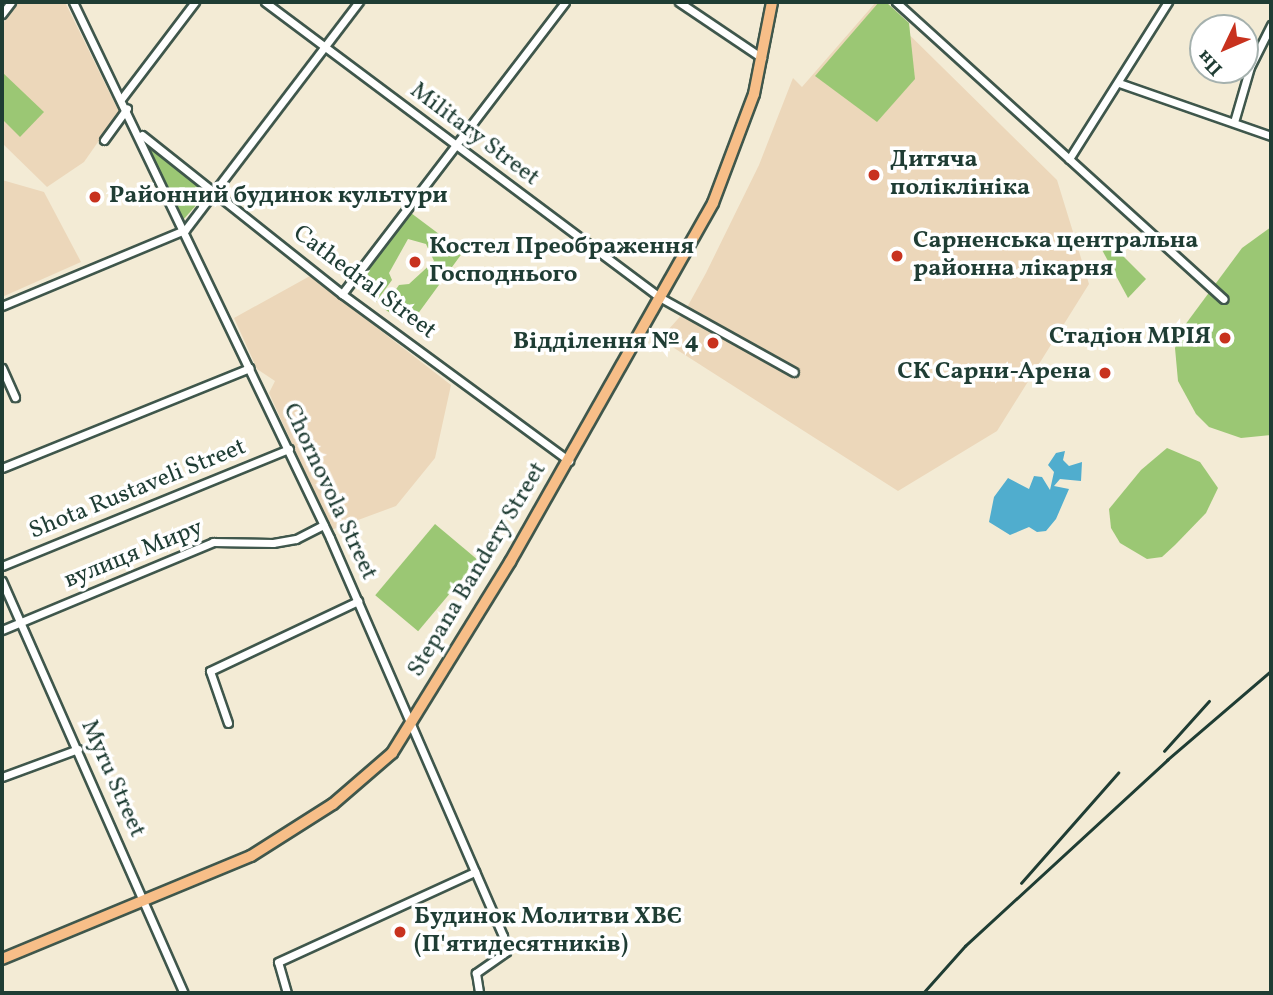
<!DOCTYPE html>
<html>
<head>
<meta charset="utf-8">
<style>
	body { margin:0 }
	#map { position:relative; width:1273px; height:995px; overflow:hidden; background:#f3ebd5; font-family:Vollkorn,serif }
	div>[style] { position:absolute }
	.built>* { inset:0; background:#ecd7ba }
	.green>* { inset:0; background:#9bc774; transform-origin:0 0 }
	.water>* { inset:0; background:#50adce }
	.roads { filter:drop-shadow(2px 0 #3f574c) drop-shadow(-2px 0 #3f574c) drop-shadow(0 2px #3f574c) drop-shadow(0 -2px #3f574c) }
	.minor>* { height:7px; margin:-3.5px; padding:0 3.5px; transform-origin:3.5px; border-radius:3.5px; background:#fff }
	.primary>* { height:10px; margin:-5px; padding:0 5px; transform-origin:5px; border-radius:5px; background:#f7be88 }
	.rail>* { height:2.5px; margin:-1.25px; padding:0 1.25px; transform-origin:1.25px; border-radius:1.25px; background:#1f3d34 }
	.dots>* { width:19px; height:19px; translate:-50% -50%; box-sizing:border-box; border:4px solid #fff; border-radius:50% }
	span { translate:-50% -50%; white-space:nowrap; text-align:center; line-height:1.15; -webkit-text-stroke:7px #fff; paint-order:stroke }
	.street-label { font-size:24px; color:#1f3d34 }
	.poi-label { font-size:24px; color:#1f3d34; font-weight:700 }
	.left { translate:0 -50%; text-align:left }
	.right { translate:-100% -50%; text-align:right }
	.frame { position:absolute; inset:0; border:4px solid #1f3d34; pointer-events:none }
	.north { position:absolute; left:1189px; top:14px; width:70px; height:70px; box-sizing:border-box; background:#fff; border:2px solid #a5b1ae; border-radius:50%; rotate:226deg; font-size:19px; font-weight:700; line-height:28px; text-align:center; color:#1f3d34 }
	.north::after { content:''; display:block; margin:auto; width:24px; height:32px; background:#c8321e; clip-path:polygon(50% 0,100% 100%,50% 72%,0 100%) }
</style>
</head>
<body>
<div id="map">
	<div class="built">
		<div style="clip-path:polygon(18px 2px,65px 2px,119px 112px,84px 162px,47px 187px,2px 143px,2px 25px)"></div>
		<div style="clip-path:polygon(876px 2px,1057px 180px,1089px 284px,997px 431px,898px 491px,660px 339px,685px 311px,706px 273px,759px 165px,793px 78px,802px 87px)"></div>
		<div style="clip-path:polygon(2px 180px,44px 192px,81px 262px,2px 297px)"></div>
		<div style="clip-path:polygon(310px 276px,451px 385px,435px 458px,396px 506px,331px 530px,269px 393px,275px 381px,257px 369px,234px 318px)"></div>
	</div>
	<div class="green">
		<div style="clip-path:polygon(879px 2px,886px 2px,909px 23px,915px 79px,877px 122px,815px 76px)"></div>
		<div style="clip-path:polygon(2px 72px,44px 112px,20px 137px,2px 119px)"></div>
		<div style="clip-path:polygon(147px 143px,207px 193px,183px 220px)"></div>
		<div style="clip-path:polygon(411px 213px,463px 252px,409px 326px,383px 308px,399px 285px,409px 284px,434px 261px,426px 244px,408px 239px,389px 273px,392px 280px,376px 302px,356px 287px)"></div>
		<div style="clip-path:polygon(1271px 227px,1271px 435px,1241px 438px,1209px 427px,1196px 414px,1178px 381px,1175px 348px,1182px 329px,1242px 248px)"></div>
		<div style="clip-path:polygon(1107px 240px,1146px 279px,1128px 298px,1101px 248px)"></div>
		<div style="clip-path:polygon(1167px 448px,1200px 462px,1218px 488px,1206px 513px,1175px 545px,1162px 557px,1147px 559px,1120px 543px,1111px 528px,1109px 509px,1141px 470px)"></div>
		<div style="left:435px;top:524px;width:56px;height:93px;rotate:40deg"></div>
	</div>
	<div class="water">
		<div style="clip-path:polygon(1065px 451px,1063px 460px,1069px 466px,1082px 462px,1081px 481px,1060px 479px,1054px 486px,1069px 489px,1056px 519px,1046px 531px,1037px 532px,1029px 527px,1010px 535px,989px 522px,994px 497px,1008px 478px,1029px 489px,1034px 476px,1042px 477px,1050px 490px,1054px 472px,1048px 465px,1056px 453px)"></div>
	</div>
	<div class="roads">
		<div class="minor">
			<div style="left:73px;top:2px;width:594px;rotate:64.38deg"></div>
			<div style="left:330px;top:538px;width:434px;rotate:66.5deg"></div>
			<div style="left:503px;top:936px;width:16px;rotate:79deg"></div>
			<div style="left:506px;top:952px;width:37px;rotate:145deg"></div>
			<div style="left:476px;top:973px;width:20px;rotate:81deg"></div>
			<div style="left:265px;top:2px;width:494px;rotate:36.8deg"></div>
			<div style="left:661px;top:298px;width:152px;rotate:29.1deg"></div>
			<div style="left:679px;top:2px;width:100px;rotate:34deg"></div>
			<div style="left:896px;top:2px;width:442px;rotate:42.2deg"></div>
			<div style="left:2px;top:14px;width:15px;rotate:-53deg"></div>
			<div style="left:1119px;top:83px;width:161px;rotate:19.2deg"></div>
			<div style="left:122px;top:98px;width:121px;rotate:-52.8deg"></div>
			<div style="left:1234px;top:122px;width:57px;rotate:-73.8deg"></div>
			<div style="left:1250px;top:67px;width:47px;rotate:-63.4deg"></div>
			<div style="left:142px;top:135px;width:256px;rotate:38.5deg"></div>
			<div style="left:342px;top:294px;width:282px;rotate:36.3deg"></div>
			<div style="left:104px;top:140px;width:39px;rotate:-54deg"></div>
			<div style="left:1069px;top:159px;width:186px;rotate:-57.8deg"></div>
			<div style="left:342px;top:294px;width:367px;rotate:-52.6deg"></div>
			<div style="left:2px;top:306px;width:198px;rotate:-22.6deg"></div>
			<div style="left:185px;top:230px;width:287px;rotate:-52.7deg"></div>
			<div style="left:2px;top:368px;width:32px;rotate:66deg"></div>
			<div style="left:2px;top:468px;width:267px;rotate:-22deg"></div>
			<div style="left:2px;top:566px;width:310px;rotate:-22.2deg"></div>
			<div style="left:2px;top:581px;width:450px;rotate:66.2deg"></div>
			<div style="left:2px;top:630px;width:229px;rotate:-22.6deg"></div>
			<div style="left:213px;top:542px;width:60px;rotate:1deg"></div>
			<div style="left:273px;top:543px;width:23px;rotate:-10deg"></div>
			<div style="left:296px;top:539px;width:31px;rotate:-27deg"></div>
			<div style="left:228px;top:723px;width:55px;rotate:-109.1deg"></div>
			<div style="left:210px;top:671px;width:164px;rotate:-25.3deg"></div>
			<div style="left:2px;top:777px;width:81px;rotate:-20.2deg"></div>
			<div style="left:287px;top:993px;width:32px;rotate:-106deg"></div>
			<div style="left:278px;top:962px;width:217px;rotate:-24.6deg"></div>
		</div>
		<div class="primary">
			<div style="left:2px;top:959px;width:269px;rotate:-22.5deg"></div>
			<div style="left:251px;top:856px;width:97px;rotate:-32.4deg"></div>
			<div style="left:333px;top:804px;width:78px;rotate:-40.8deg"></div>
			<div style="left:392px;top:753px;width:225px;rotate:-58.3deg"></div>
			<div style="left:510px;top:562px;width:412px;rotate:-60.5deg"></div>
			<div style="left:713px;top:203px;width:116px;rotate:-69.4deg"></div>
			<div style="left:754px;top:94px;width:94px;rotate:-78.9deg"></div>
		</div>
	</div>
	<div class="rail">
		<div style="left:1164px;top:751px;width:67px;rotate:-48deg"></div>
		<div style="left:1021px;top:883px;width:147px;rotate:-48.6deg"></div>
		<div style="left:923px;top:993px;width:63px;rotate:-48.2deg"></div>
		<div style="left:965px;top:946px;width:275px;rotate:-42.6deg"></div>
		<div style="left:1167px;top:760px;width:137px;rotate:-40.6deg"></div>
	</div>
	<div class="dots">
		<div style="left:874px;top:175px;background:#c8321e"></div>
		<div style="left:95px;top:197px;background:#c8321e"></div>
		<div style="left:897px;top:256px;background:#c8321e"></div>
		<div style="left:415px;top:262px;background:#c8321e"></div>
		<div style="left:1225px;top:338px;background:#c8321e"></div>
		<div style="left:713px;top:343px;background:#c8321e"></div>
		<div style="left:1105px;top:373px;background:#c8321e"></div>
		<div style="left:400px;top:932px;background:#c8321e"></div>
	</div>
	<div class="street-label">
		<span style="left:474px;top:135px;rotate:37deg">Military Street</span>
		<span style="left:364px;top:283px;rotate:37deg">Cathedral Street</span>
		<span style="left:138px;top:490px;rotate:-22deg">Shota Rustaveli Street</span>
		<span style="left:329px;top:492px;rotate:65deg">Chornovola Street</span>
		<span style="left:134px;top:555px;rotate:-22deg">вулиця Миру</span>
		<span style="left:478px;top:570px;rotate:-59deg">Stepana Bandery Street</span>
		<span style="left:112px;top:779px;rotate:66deg">Myru Street</span>
	</div>
	<div class="poi-label">
		<span class="left" style="left:890px;top:175px">Дитяча<br>поліклініка</span>
		<span class="left" style="left:109px;top:197px">Районний будинок культури</span>
		<span class="left" style="left:913px;top:256px">Сарненська центральна<br>районна лікарня</span>
		<span class="left" style="left:429px;top:262px">Костел Преображення<br>Господнього</span>
		<span class="right" style="left:1211px;top:338px">Стадіон МРІЯ</span>
		<span class="right" style="left:699px;top:343px">Відділення № 4</span>
		<span class="right" style="left:1091px;top:373px">СК Сарни-Арена</span>
		<span class="left" style="left:414px;top:932px">Будинок Молитви ХВЄ<br>(П'ятидесятників)</span>
	</div>
	<div class="frame"></div>
	<div class="north">Пн</div>
</div>
</body>
</html>
